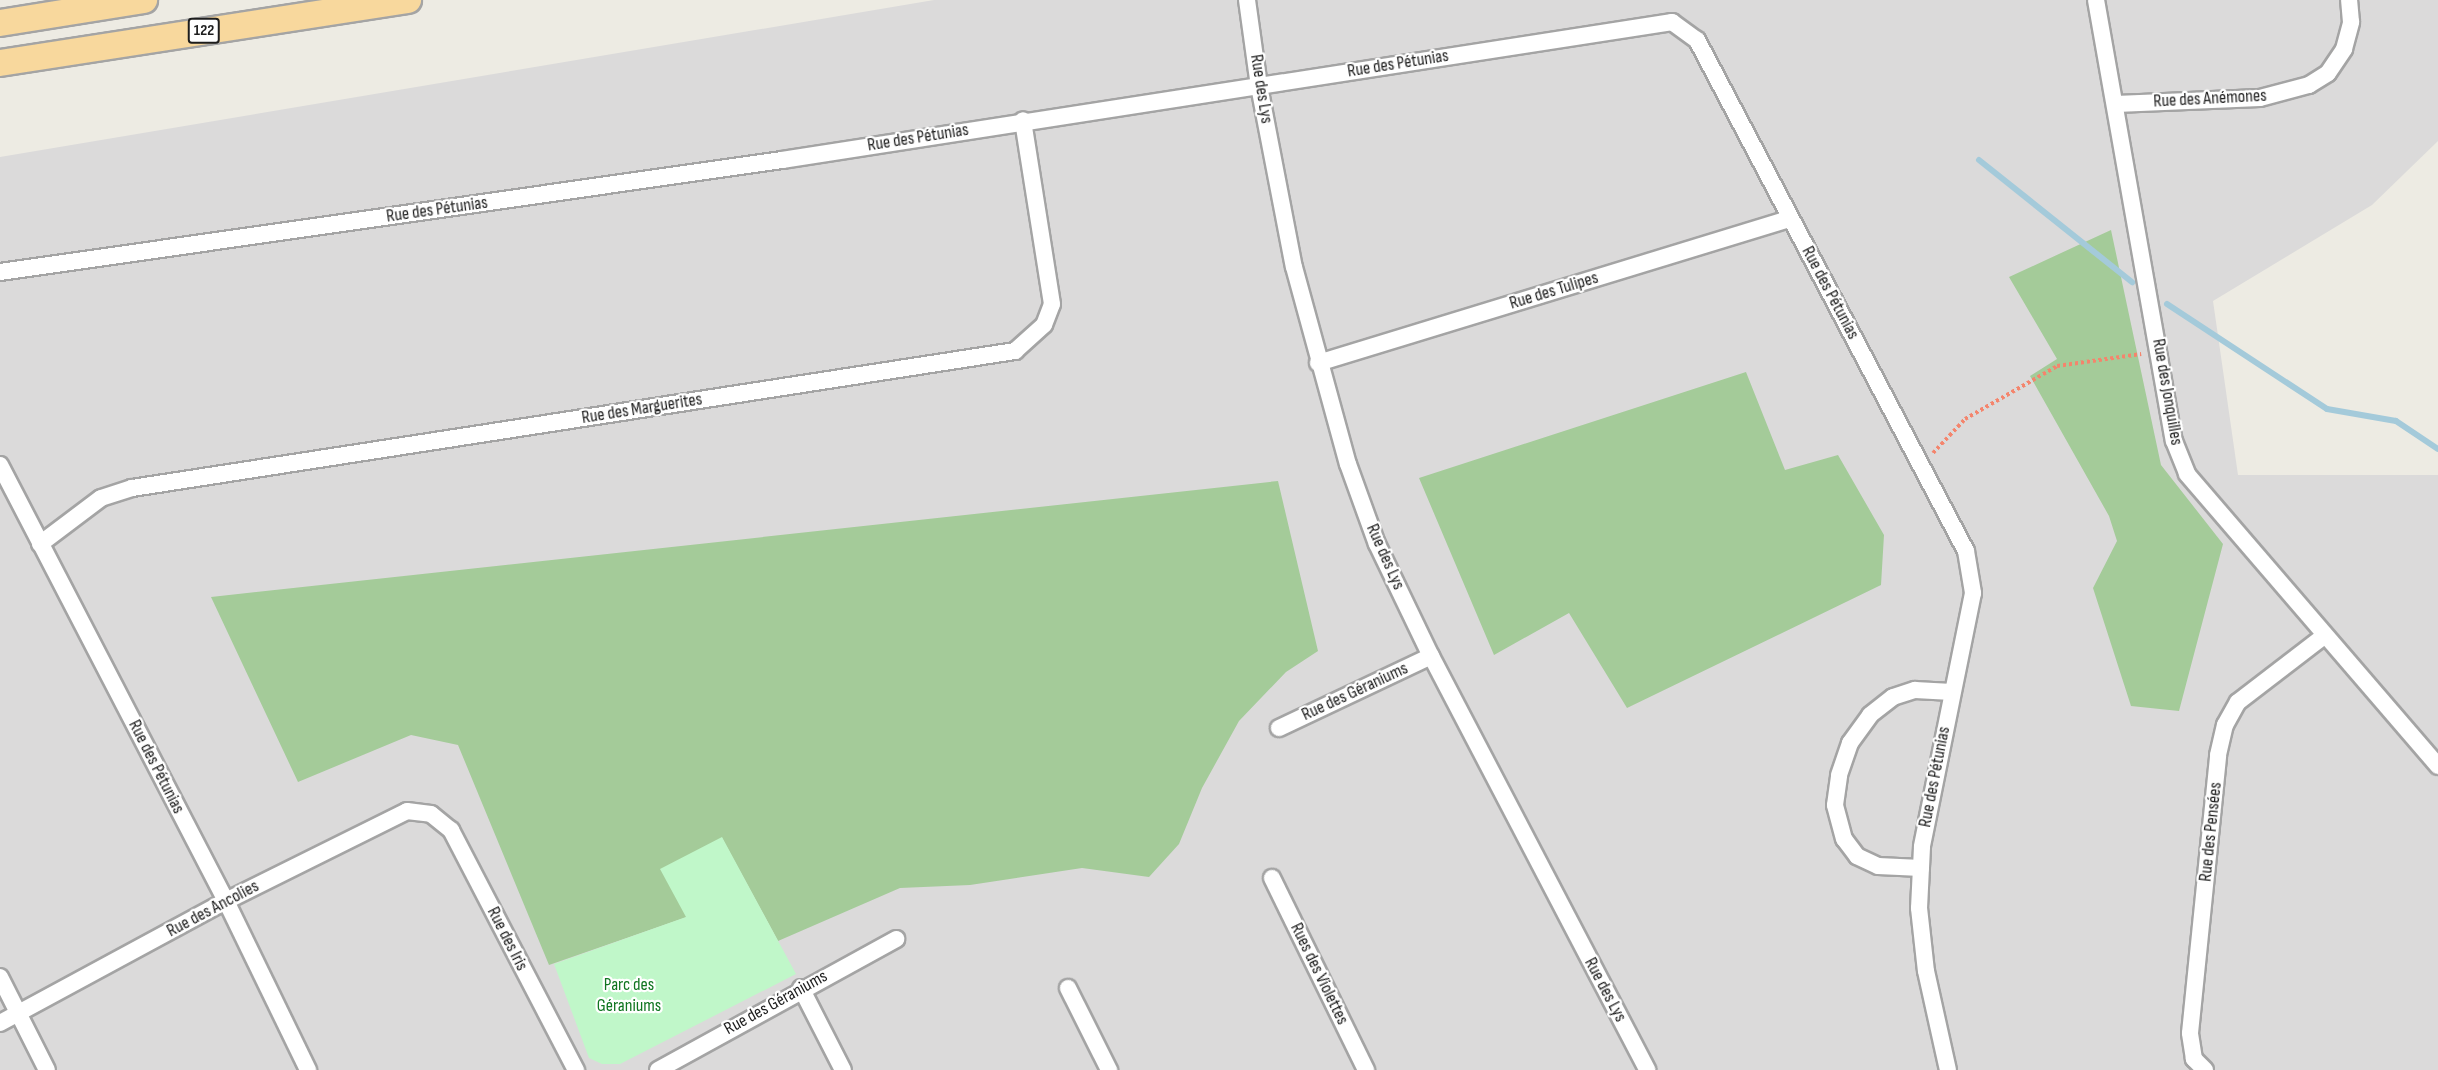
<!DOCTYPE html>
<html>
<head>
<meta charset="utf-8">
<style>
	body { margin:0 }
	#map { position:relative; width:2438px; height:1070px; overflow:hidden; background:#edebe3; font-family:"Sofia Sans Condensed",sans-serif }
	div>[style] { position:absolute }
	.residential>* { inset:0; background:#dbdada }
	.forest>* { inset:0; background:#a4cb99 }
	.park>* { inset:0; background:#c0f7c9 }
	.stream>* { height:6px; margin:-3px; padding:0 3px; transform-origin:3px; border-radius:3px; background:#a4cada }
	.path>* { height:4px; margin-top:-2px; transform-origin:0; background:repeating-linear-gradient(90deg,#f4856d 0 3px,transparent 0 6px) }
	.roads { filter:drop-shadow(2px 0 #a4a4a4) drop-shadow(-2px 0 #a4a4a4) drop-shadow(0 2px #a4a4a4) drop-shadow(0 -2px #a4a4a4) }
	.minor>* { height:16px; margin:-8px; padding:0 8px; transform-origin:8px; border-radius:8px; background:#fff }
	.primary>* { height:26px; margin:-13px; padding:0 13px; transform-origin:13px; border-radius:13px; background:#f8d89d }
	span { translate:-50% -50%; white-space:nowrap; text-align:center; line-height:1.15; -webkit-text-stroke:4.5px #fff; paint-order:stroke }
	.shield-label span { padding:2px 4px; background:#fff; border:2px solid; border-radius:4px; -webkit-text-stroke-width:0 }
	.shield-label { font-size:16px; color:#1d1d1d; font-weight:700 }
	.street-label { font-size:18px; color:#1d1d1d }
	.park-label { font-size:18px; color:#107520 }
</style>
</head>
<body>
<div id="map">
	<div class="residential">
		<div style="clip-path:polygon(934px 0,2438px 0,2438px 141px,2372px 205px,2213px 301px,2238px 475px,2438px 475px,2438px 1070px,0 1070px,0 157px)"></div>
	</div>
	<div class="forest">
		<div style="clip-path:polygon(2111px 230px,2161px 465px,2223px 544px,2179px 711px,2131px 706px,2093px 588px,2117px 541px,2109px 516px,2030px 376px,2057px 359px,2009px 277px)"></div>
		<div style="clip-path:polygon(1746px 372px,1785px 470px,1838px 455px,1884px 535px,1881px 585px,1627px 708px,1569px 613px,1494px 655px,1419px 478px)"></div>
		<div style="clip-path:polygon(1278px 481px,1318px 651px,1286px 672px,1239px 721px,1202px 788px,1179px 844px,1149px 877px,1082px 868px,970px 885px,900px 888px,778px 941px,722px 838px,687px 917px,549px 965px,458px 745px,411px 735px,298px 782px,211px 597px)"></div>
	</div>
	<div class="park">
		<div style="clip-path:polygon(722px 837px,796px 974px,620px 1064px,602px 1064px,589px 1058px,554px 964px,686px 917px,660px 869px)"></div>
	</div>
	<div class="stream">
		<div style="left:1979px;top:160px;width:196px;rotate:38.6deg"></div>
		<div style="left:2167px;top:304px;width:191px;rotate:33.3deg"></div>
		<div style="left:2327px;top:409px;width:70px;rotate:9.9deg"></div>
		<div style="left:2396px;top:421px;width:50px;rotate:33.7deg"></div>
	</div>
	<div class="path">
		<div style="left:1933px;top:453px;width:47px;rotate:-46.7deg"></div>
		<div style="left:1965px;top:419px;width:106px;rotate:-29.9deg"></div>
		<div style="left:2057px;top:366px;width:85px;rotate:-8.1deg"></div>
	</div>
	<div class="roads">
		<div class="minor">
			<div style="left:1247px;top:0;width:87px;rotate:82.1deg"></div>
			<div style="left:1259px;top:86px;width:184px;rotate:79.1deg"></div>
			<div style="left:1294px;top:267px;width:204px;rotate:74.7deg"></div>
			<div style="left:1348px;top:464px;width:85px;rotate:70.1deg"></div>
			<div style="left:1377px;top:544px;width:124px;rotate:64.3deg"></div>
			<div style="left:1431px;top:656px;width:467px;rotate:62.4deg"></div>
			<div style="left:2096px;top:0;width:448px;rotate:80deg"></div>
			<div style="left:2174px;top:441px;width:35px;rotate:68deg"></div>
			<div style="left:2187px;top:474px;width:385px;rotate:49.3deg"></div>
			<div style="left:2116px;top:104px;width:144px;rotate:-2.4deg"></div>
			<div style="left:2260px;top:98px;width:51px;rotate:-14.9deg"></div>
			<div style="left:2309px;top:85px;width:22px;rotate:-32deg"></div>
			<div style="left:2328px;top:73px;width:29px;rotate:-56deg"></div>
			<div style="left:2344px;top:49px;width:28px;rotate:-75deg"></div>
			<div style="left:2351px;top:22px;width:22px;rotate:-95deg"></div>
			<div style="left:0;top:272px;width:790px;rotate:-8.15deg"></div>
			<div style="left:782px;top:160px;width:901px;rotate:-8.81deg"></div>
			<div style="left:1672px;top:22px;width:31px;rotate:36deg"></div>
			<div style="left:1697px;top:40px;width:577px;rotate:62.24deg"></div>
			<div style="left:1966px;top:551px;width:43px;rotate:80.5deg"></div>
			<div style="left:1973px;top:593px;width:259px;rotate:101.4deg"></div>
			<div style="left:1922px;top:847px;width:61px;rotate:92.8deg"></div>
			<div style="left:1919px;top:908px;width:63px;rotate:83.7deg"></div>
			<div style="left:1926px;top:971px;width:101px;rotate:77.5deg"></div>
			<div style="left:1318px;top:363px;width:493px;rotate:-17deg"></div>
			<div style="left:0;top:465px;width:491px;rotate:62.6deg"></div>
			<div style="left:226px;top:901px;width:188px;rotate:64.1deg"></div>
			<div style="left:40px;top:544px;width:76px;rotate:-37deg"></div>
			<div style="left:101px;top:498px;width:33px;rotate:-18deg"></div>
			<div style="left:132px;top:488px;width:894px;rotate:-8.82deg"></div>
			<div style="left:1015px;top:351px;width:39px;rotate:-42deg"></div>
			<div style="left:1044px;top:325px;width:22px;rotate:-69deg"></div>
			<div style="left:1052px;top:304px;width:186px;rotate:-99deg"></div>
			<div style="left:1279px;top:728px;width:168px;rotate:-25.3deg"></div>
			<div style="left:1921px;top:868px;width:43px;rotate:-177.3deg"></div>
			<div style="left:1878px;top:866px;width:23px;rotate:-155deg"></div>
			<div style="left:1857px;top:856px;width:21px;rotate:-127deg"></div>
			<div style="left:1844px;top:839px;width:35px;rotate:-105deg"></div>
			<div style="left:1835px;top:805px;width:30px;rotate:-82deg"></div>
			<div style="left:1839px;top:775px;width:34px;rotate:-71deg"></div>
			<div style="left:1850px;top:743px;width:34px;rotate:-54deg"></div>
			<div style="left:1870px;top:715px;width:29px;rotate:-38deg"></div>
			<div style="left:1893px;top:697px;width:23px;rotate:-18deg"></div>
			<div style="left:1915px;top:690px;width:37px;rotate:3deg"></div>
			<div style="left:1272px;top:878px;width:214px;rotate:63.9deg"></div>
			<div style="left:0;top:977px;width:104px;rotate:63.2deg"></div>
			<div style="left:801px;top:988px;width:92px;rotate:62.9deg"></div>
			<div style="left:1068px;top:988px;width:92px;rotate:63.4deg"></div>
			<div style="left:0;top:1023px;width:257px;rotate:-28.4deg"></div>
			<div style="left:226px;top:901px;width:202px;rotate:-26.4deg"></div>
			<div style="left:407px;top:811px;width:24px;rotate:7deg"></div>
			<div style="left:431px;top:814px;width:26px;rotate:39deg"></div>
			<div style="left:451px;top:830px;width:271px;rotate:62.5deg"></div>
			<div style="left:658px;top:1070px;width:272px;rotate:-28.8deg"></div>
			<div style="left:2205px;top:1070px;width:16px;rotate:-135deg"></div>
			<div style="left:2194px;top:1059px;width:26px;rotate:-99deg"></div>
			<div style="left:2190px;top:1033px;width:279px;rotate:-84.2deg"></div>
			<div style="left:2218px;top:755px;width:31px;rotate:-77deg"></div>
			<div style="left:2225px;top:725px;width:26px;rotate:-61deg"></div>
			<div style="left:2238px;top:702px;width:108px;rotate:-37.5deg"></div>
		</div>
		<div class="primary">
			<div style="left:0;top:23px;width:146px;rotate:-9.1deg"></div>
			<div style="left:0;top:63px;width:413px;rotate:-8.8deg"></div>
		</div>
	</div>
	<div class="shield-label">
		<span style="left:204px;top:31px">122</span>
	</div>
	<div class="street-label">
		<span style="left:1398px;top:64px;rotate:-9deg">Rue des Pétunias</span>
		<span style="left:1261px;top:89px;rotate:81deg">Rue des Lys</span>
		<span style="left:2210px;top:99px;rotate:-3deg">Rue des Anémones</span>
		<span style="left:918px;top:138px;rotate:-9deg">Rue des Pétunias</span>
		<span style="left:437px;top:210px;rotate:-8deg">Rue des Pétunias</span>
		<span style="left:1554px;top:291px;rotate:-17deg">Rue des Tulipes</span>
		<span style="left:1830px;top:293px;rotate:62deg">Rue des Pétunias</span>
		<span style="left:2167px;top:392px;rotate:80deg">Rue des Jonquilles</span>
		<span style="left:642px;top:409px;rotate:-9deg">Rue des Marguerites</span>
		<span style="left:1385px;top:557px;rotate:66deg">Rue des Lys</span>
		<span style="left:1355px;top:692px;rotate:-25deg">Rue des Géraniums</span>
		<span style="left:156px;top:767px;rotate:63deg">Rue des Pétunias</span>
		<span style="left:1935px;top:777px;rotate:-79deg">Rue des Pétunias</span>
		<span style="left:2211px;top:832px;rotate:-84deg">Rue des Pensées</span>
		<span style="left:213px;top:909px;rotate:-28deg">Rue des Ancolies</span>
		<span style="left:507px;top:939px;rotate:63deg">Rue des Iris</span>
		<span style="left:1319px;top:974px;rotate:64deg">Rues des Violettes</span>
		<span style="left:1605px;top:990px;rotate:62deg">Rue des Lys</span>
		<span style="left:776px;top:1003px;rotate:-29deg">Rue des Géraniums</span>
	</div>
	<div class="park-label">
		<span style="left:629px;top:996px">Parc des<br>Géraniums</span>
	</div>
</div>
</body>
</html>
